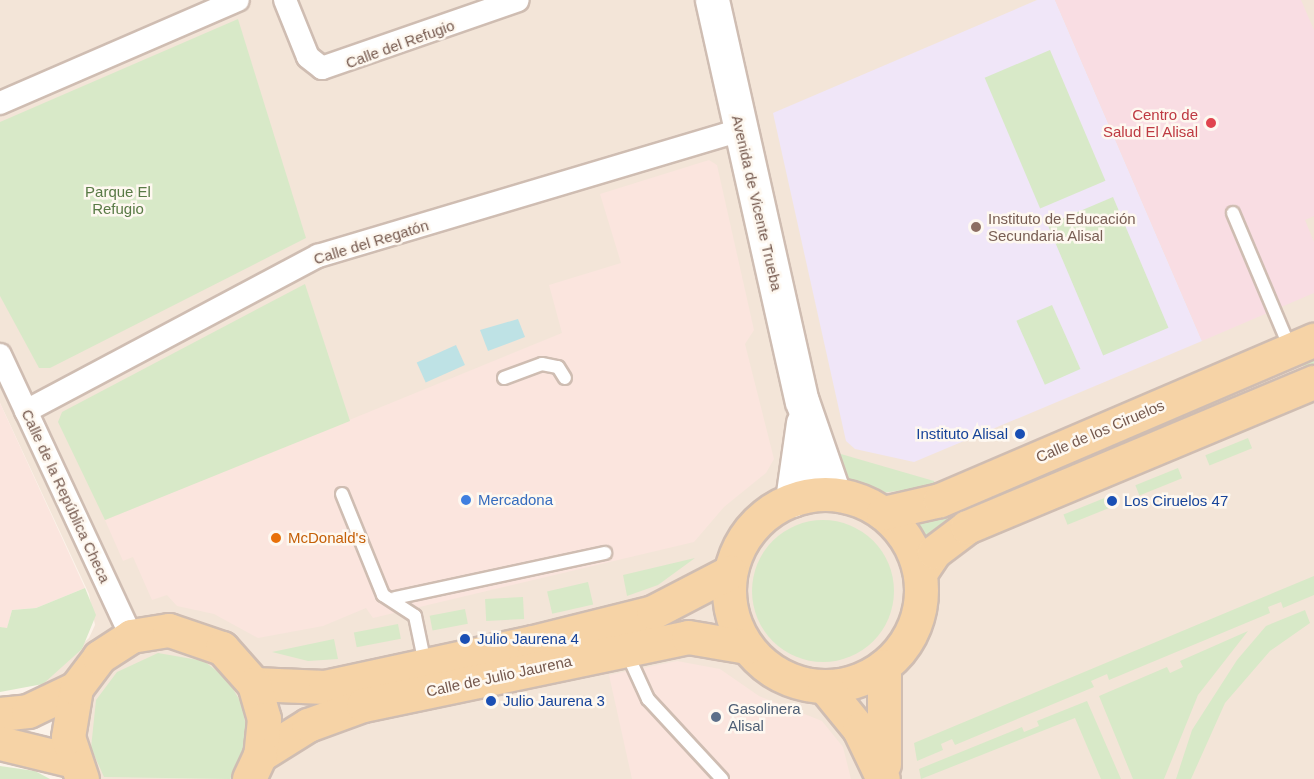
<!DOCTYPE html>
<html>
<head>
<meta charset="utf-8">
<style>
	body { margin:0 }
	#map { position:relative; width:1314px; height:779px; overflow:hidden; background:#fcf3ea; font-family:Helvetica,sans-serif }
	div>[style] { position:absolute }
	.residential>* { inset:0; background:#f3e5d8 }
	.commercial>* { inset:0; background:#fbe5de }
	.education>* { inset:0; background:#f0e6f8 }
	.medical>* { inset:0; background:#f9dde3 }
	.green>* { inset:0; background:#d8e9c8; transform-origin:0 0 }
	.round { border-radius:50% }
	.water>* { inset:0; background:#bee2e5; transform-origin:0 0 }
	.roads { filter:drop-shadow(2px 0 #cfbdb2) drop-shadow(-2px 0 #cfbdb2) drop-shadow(0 2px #cfbdb2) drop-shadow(0 -2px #cfbdb2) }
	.lane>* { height:12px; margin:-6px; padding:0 6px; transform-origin:6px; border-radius:6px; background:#fff }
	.street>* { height:22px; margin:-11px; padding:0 11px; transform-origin:11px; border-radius:11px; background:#fff }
	.secondary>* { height:33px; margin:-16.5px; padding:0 16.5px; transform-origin:16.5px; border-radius:16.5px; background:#fff }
	.primary>* { height:33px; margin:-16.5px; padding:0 16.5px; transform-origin:16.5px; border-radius:16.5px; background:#f6d3a6 }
	.primary>.ring { margin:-16.5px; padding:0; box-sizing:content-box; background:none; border:33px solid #f6d3a6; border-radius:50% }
	.dots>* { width:16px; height:16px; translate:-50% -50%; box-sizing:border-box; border:3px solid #fef8f0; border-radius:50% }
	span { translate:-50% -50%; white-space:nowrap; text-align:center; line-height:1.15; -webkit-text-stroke:5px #fef8f0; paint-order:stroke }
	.street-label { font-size:15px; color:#75594e }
	.health-label { font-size:15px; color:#be3a42 }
	.right { translate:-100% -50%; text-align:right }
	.park-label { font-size:15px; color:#597a46 }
	.education-label { font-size:15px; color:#785e54 }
	.left { translate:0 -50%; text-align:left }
	.transit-label { font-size:15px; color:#164399 }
	.shop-label { font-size:15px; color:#366cbe }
	.food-label { font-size:15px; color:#c56008 }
	.service-label { font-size:15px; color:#4e5e75 }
</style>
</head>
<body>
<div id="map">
	<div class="residential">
		<div style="clip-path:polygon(0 0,1314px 0,1314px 779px,84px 779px,37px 687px,89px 638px,95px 625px,89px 594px,0 403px)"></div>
	</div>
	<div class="commercial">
		<div style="clip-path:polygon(709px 160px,717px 165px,754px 330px,745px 344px,774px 459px,766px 473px,724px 507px,694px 542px,373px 618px,366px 608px,323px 626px,258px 638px,214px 614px,177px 606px,167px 595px,152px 600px,133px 557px,123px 561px,105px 520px,562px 333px,549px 285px,621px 263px,600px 194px)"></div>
		<div style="clip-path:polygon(0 403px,85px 588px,36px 608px,12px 610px,7px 629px,0 627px)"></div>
		<div style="clip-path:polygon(677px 661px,720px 669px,759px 696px,822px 721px,843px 747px,851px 779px,632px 779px,609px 675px)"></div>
	</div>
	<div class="education">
		<div style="clip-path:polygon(1037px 0,1055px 0,1202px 341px,914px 462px,855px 449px,846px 441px,773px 113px)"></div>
	</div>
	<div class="medical">
		<div style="clip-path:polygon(1055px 0,1301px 0,1314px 30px,1314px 216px,1305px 220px,1314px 242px,1314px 293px,1202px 341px)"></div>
	</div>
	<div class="green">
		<div style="clip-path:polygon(238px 19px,306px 238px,50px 368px,39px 368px,0 296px,0 122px)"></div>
		<div style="left:1050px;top:50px;width:142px;height:71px;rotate:67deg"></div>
		<div style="left:1113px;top:197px;width:142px;height:71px;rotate:67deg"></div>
		<div style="clip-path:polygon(305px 284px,350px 421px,105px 520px,58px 422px,62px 412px)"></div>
		<div style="left:1052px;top:305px;width:70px;height:39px;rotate:66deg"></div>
		<div style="left:1314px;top:356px;width:10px;height:73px;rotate:90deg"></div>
		<div style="left:1233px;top:390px;width:9px;height:258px;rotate:72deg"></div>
		<div style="left:1248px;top:438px;width:11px;height:46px;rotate:68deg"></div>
		<div style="clip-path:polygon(834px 452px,934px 481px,936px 486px,881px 493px,846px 477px)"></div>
		<div style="left:1178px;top:468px;width:11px;height:46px;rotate:68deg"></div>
		<div style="left:1107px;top:497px;width:11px;height:47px;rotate:68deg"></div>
		<div style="clip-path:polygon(971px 500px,974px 509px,943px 524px,923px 544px,915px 525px)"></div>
		<div class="round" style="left:752px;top:520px;width:142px;height:142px"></div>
		<div style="clip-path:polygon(695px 558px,658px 585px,627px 596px,623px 575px)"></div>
		<div style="clip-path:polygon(1314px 576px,1314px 595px,1283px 608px,1281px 602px,1268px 607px,1270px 613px,1109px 680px,1107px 674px,1091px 681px,1094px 687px,955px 745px,952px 739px,941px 744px,943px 750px,917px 761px,914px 743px)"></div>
		<div style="left:588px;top:582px;width:23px;height:42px;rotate:77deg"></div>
		<div style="clip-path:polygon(85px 588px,96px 615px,82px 649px,43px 684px,0 692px,0 627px,7px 628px,12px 610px,36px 608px)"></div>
		<div style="left:523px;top:597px;width:22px;height:38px;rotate:87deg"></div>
		<div style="left:465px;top:609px;width:15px;height:36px;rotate:79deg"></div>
		<div style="clip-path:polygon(1305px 610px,1310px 623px,1270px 651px,1225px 703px,1191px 779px,1176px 779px,1192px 730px,1237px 660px,1266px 626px)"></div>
		<div style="left:398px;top:624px;width:15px;height:45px;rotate:79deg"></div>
		<div style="clip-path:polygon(1248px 631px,1198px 695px,1164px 779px,1133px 779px,1099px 696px,1167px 667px,1170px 673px,1183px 667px,1180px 661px)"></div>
		<div style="clip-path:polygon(334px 639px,338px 659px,308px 661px,272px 652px)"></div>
		<div style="clip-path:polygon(158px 653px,204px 661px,227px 679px,242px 704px,247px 733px,242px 760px,230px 779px,104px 777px,91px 748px,96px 700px,117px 672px)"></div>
		<div style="clip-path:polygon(1087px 701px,1121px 779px,1101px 779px,1075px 718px,921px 779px,919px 769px,1022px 727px,1024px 732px,1039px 726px,1037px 721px)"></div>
		<div style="clip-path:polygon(0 766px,35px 771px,50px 779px,0 779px)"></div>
	</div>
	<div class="water">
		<div style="clip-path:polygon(518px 319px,525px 337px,488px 351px,480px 330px)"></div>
		<div style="left:456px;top:345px;width:22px;height:43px;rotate:66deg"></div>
	</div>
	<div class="roads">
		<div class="lane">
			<div style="left:1233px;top:213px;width:147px;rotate:67.1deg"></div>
			<div style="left:504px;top:378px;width:40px;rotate:-20.2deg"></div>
			<div style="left:542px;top:364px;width:16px;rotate:11deg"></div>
			<div style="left:558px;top:367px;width:13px;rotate:58deg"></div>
			<div style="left:342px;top:494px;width:109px;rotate:67.9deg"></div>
			<div style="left:383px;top:595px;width:38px;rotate:33deg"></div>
			<div style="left:415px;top:616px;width:49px;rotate:78.2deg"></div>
			<div style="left:395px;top:598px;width:215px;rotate:-12.1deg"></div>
			<div style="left:626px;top:651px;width:53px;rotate:65.4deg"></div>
			<div style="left:648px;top:699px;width:109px;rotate:47.2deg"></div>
		</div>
		<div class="street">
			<div style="left:285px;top:0;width:61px;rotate:68deg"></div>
			<div style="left:308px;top:57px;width:18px;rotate:38deg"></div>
			<div style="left:322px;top:68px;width:207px;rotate:-19.1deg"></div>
			<div style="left:0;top:103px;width:259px;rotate:-23.4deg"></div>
			<div style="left:0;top:355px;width:310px;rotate:65deg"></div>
			<div style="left:26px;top:411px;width:331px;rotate:-28deg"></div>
			<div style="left:318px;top:256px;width:440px;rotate:-16.6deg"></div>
		</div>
		<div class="secondary">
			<div style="left:712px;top:0;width:411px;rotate:77.4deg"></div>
			<div style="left:802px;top:401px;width:98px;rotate:71deg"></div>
			<div style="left:792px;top:500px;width:78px;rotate:-81.9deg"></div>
		</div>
		<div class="primary">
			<div class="ring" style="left:729px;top:494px;width:159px;height:159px"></div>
			<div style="left:883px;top:513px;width:58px;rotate:-12.8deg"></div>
			<div style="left:940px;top:500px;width:407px;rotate:-23.2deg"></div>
			<div style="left:920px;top:573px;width:25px;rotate:-56deg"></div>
			<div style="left:934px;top:552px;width:41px;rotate:-37.1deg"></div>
			<div style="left:967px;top:527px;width:376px;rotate:-22.7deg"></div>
			<div style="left:254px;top:684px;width:71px;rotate:2.4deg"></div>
			<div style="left:325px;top:687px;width:213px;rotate:-12.2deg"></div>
			<div style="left:533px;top:642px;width:124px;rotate:-14deg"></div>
			<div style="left:653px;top:612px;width:87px;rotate:-27.5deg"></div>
			<div style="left:824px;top:686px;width:55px;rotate:50.9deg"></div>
			<div style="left:859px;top:729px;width:55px;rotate:64.4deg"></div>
			<div style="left:0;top:714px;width:28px;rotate:-6deg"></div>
			<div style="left:28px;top:711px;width:53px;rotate:-25.6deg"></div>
			<div style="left:0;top:743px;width:76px;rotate:13.7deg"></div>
			<div style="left:260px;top:755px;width:57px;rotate:-32deg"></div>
			<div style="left:308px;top:725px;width:59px;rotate:-20deg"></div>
			<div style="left:363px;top:705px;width:332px;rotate:-11.8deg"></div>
			<div style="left:688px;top:637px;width:60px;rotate:9.6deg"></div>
			<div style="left:884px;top:764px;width:98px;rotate:-90deg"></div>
			<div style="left:82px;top:779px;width:44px;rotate:-108.4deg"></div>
			<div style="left:68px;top:737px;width:50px;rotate:-80.7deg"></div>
			<div style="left:76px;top:688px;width:39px;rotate:-53deg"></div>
			<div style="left:99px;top:657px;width:38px;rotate:-33deg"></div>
			<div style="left:131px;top:636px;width:38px;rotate:-9deg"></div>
			<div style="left:169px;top:630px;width:56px;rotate:18.8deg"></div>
			<div style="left:222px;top:648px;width:48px;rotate:48.4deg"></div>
			<div style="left:254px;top:684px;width:36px;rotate:74deg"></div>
			<div style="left:264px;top:719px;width:36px;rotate:96deg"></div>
			<div style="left:260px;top:755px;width:26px;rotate:115deg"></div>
		</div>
	</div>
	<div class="dots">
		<div style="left:1211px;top:123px;background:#e0444e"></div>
		<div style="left:976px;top:227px;background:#8d6e63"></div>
		<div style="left:1020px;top:434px;background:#1a4fb4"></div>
		<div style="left:466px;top:500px;background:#3f7fe0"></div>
		<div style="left:1112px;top:501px;background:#1a4fb4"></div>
		<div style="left:276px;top:538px;background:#e8710a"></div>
		<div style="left:465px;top:639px;background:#1a4fb4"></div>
		<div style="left:491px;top:701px;background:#1a4fb4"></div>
		<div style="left:716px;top:717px;background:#5c6f8a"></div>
	</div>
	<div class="street-label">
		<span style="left:400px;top:44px;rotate:-20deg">Calle del Refugio</span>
		<span style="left:757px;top:203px;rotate:77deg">Avenida de Vicente Trueba</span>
		<span style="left:371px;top:242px;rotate:-17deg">Calle del Regatón</span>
		<span style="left:1100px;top:431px;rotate:-23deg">Calle de los Ciruelos</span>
		<span style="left:66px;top:496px;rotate:65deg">Calle de la República Checa</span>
		<span style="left:499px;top:676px;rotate:-12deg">Calle de Julio Jaurena</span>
	</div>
	<div class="health-label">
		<span class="right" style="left:1198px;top:123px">Centro de<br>Salud El Alisal</span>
	</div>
	<div class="park-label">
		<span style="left:118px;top:200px">Parque El<br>Refugio</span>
	</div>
	<div class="education-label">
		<span class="left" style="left:988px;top:227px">Instituto de Educación<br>Secundaria Alisal</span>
	</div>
	<div class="transit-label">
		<span class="right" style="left:1008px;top:434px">Instituto Alisal</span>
		<span class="left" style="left:1124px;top:501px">Los Ciruelos 47</span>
		<span class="left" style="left:477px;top:639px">Julio Jaurena 4</span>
		<span class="left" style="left:503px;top:701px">Julio Jaurena 3</span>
	</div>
	<div class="shop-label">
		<span class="left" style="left:478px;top:500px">Mercadona</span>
	</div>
	<div class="food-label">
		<span class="left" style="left:288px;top:538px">McDonald's</span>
	</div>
	<div class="service-label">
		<span class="left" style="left:728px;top:717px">Gasolinera<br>Alisal</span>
	</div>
</div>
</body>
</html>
